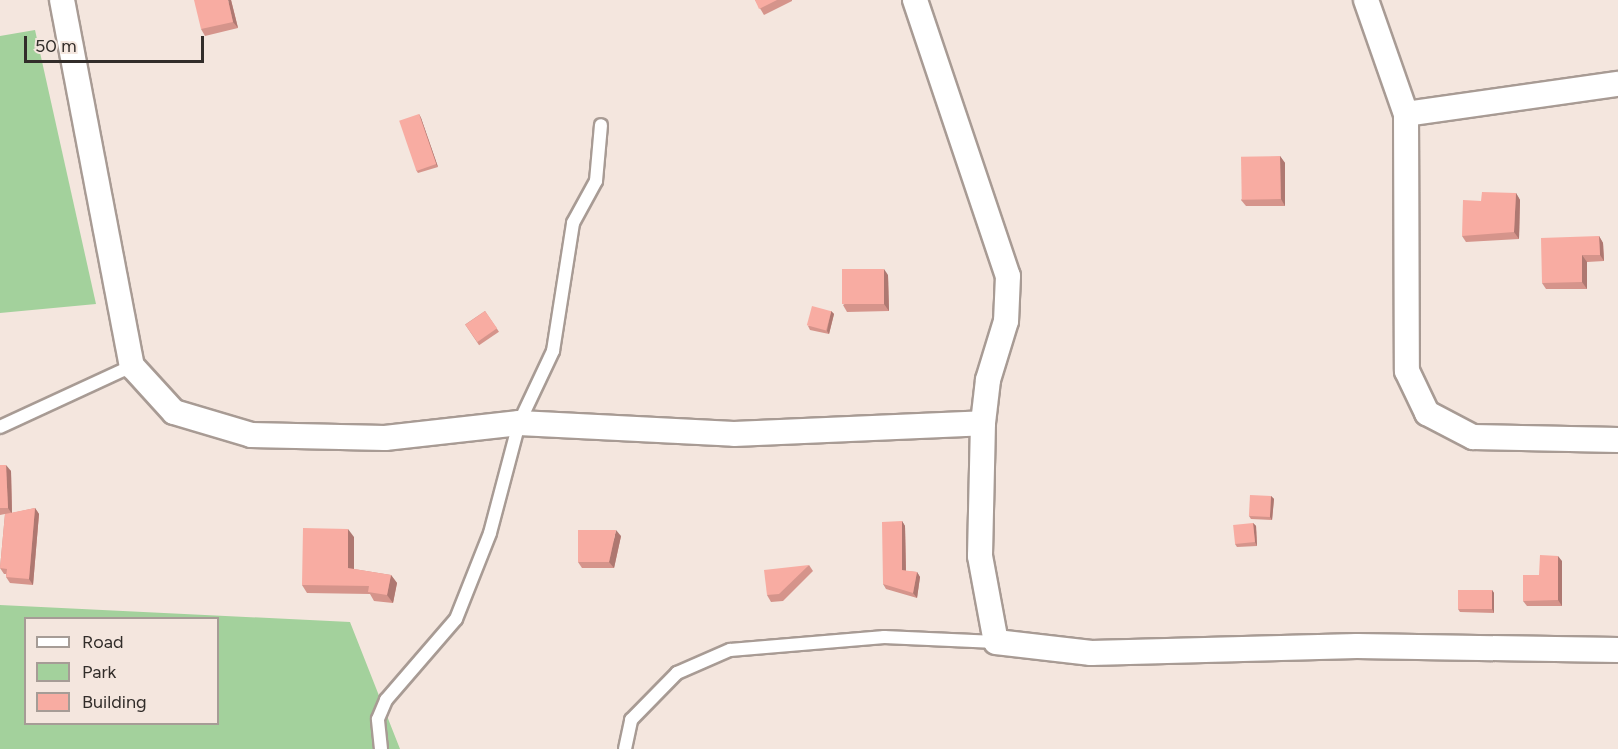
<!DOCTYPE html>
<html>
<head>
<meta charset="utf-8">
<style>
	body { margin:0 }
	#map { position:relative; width:1618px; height:749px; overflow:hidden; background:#f4e6de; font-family:Figtree,sans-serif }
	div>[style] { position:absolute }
	.green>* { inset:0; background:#a3d19c }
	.roads { filter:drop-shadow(2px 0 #a89b94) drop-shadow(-2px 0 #a89b94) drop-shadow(0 2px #a89b94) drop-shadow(0 -2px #a89b94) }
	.service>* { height:12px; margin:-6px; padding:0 6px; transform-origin:6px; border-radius:6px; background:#fff }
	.minor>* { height:24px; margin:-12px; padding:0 12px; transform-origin:12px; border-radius:12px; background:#fff }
	.wall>* { inset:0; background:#d5948b; transform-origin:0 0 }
	.shaded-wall>* { inset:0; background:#ae7871 }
	.building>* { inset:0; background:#f8aca2; transform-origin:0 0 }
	span { translate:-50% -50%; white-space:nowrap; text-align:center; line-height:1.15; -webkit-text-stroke:4.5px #f4e6de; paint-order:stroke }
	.legend { position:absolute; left:24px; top:617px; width:195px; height:108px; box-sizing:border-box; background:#f4e6de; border:2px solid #a69c96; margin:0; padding:8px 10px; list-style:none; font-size:18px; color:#322d2a }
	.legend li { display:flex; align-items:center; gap:12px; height:30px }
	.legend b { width:30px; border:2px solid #a69c96 }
	.scale { position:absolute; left:24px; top:36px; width:180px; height:27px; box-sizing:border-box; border:3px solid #322d2a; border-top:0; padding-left:8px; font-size:18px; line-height:21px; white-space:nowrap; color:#322d2a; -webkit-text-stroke:4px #f4e6de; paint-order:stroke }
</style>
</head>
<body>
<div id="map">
	<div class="green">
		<div style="clip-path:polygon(35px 30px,96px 304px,0 313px,0 36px)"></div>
		<div style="clip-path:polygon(evenodd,0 605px,350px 622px,400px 749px,0 749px,0 605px,26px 618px,218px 618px,218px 724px,26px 724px,26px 618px)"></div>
	</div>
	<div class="roads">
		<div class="service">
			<div style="left:0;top:427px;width:145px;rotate:-24.8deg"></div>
			<div style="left:381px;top:749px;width:30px;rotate:-96deg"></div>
			<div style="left:378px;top:719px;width:21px;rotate:-67deg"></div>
			<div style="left:386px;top:700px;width:107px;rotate:-49.2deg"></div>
			<div style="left:456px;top:619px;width:92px;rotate:-68.4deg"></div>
			<div style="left:490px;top:533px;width:114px;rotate:-75.2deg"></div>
			<div style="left:519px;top:423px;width:80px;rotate:-64.7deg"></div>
			<div style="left:553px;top:351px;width:130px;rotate:-81.1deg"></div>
			<div style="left:573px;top:223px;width:48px;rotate:-61.3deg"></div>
			<div style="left:596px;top:181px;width:56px;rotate:-84.9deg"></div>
			<div style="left:625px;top:749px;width:30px;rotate:-78deg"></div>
			<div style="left:631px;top:720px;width:66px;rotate:-45.6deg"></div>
			<div style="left:677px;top:673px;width:58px;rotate:-23.5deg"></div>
			<div style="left:730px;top:650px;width:155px;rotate:-4.8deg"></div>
			<div style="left:884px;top:637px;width:112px;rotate:2.6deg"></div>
		</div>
		<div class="minor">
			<div style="left:62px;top:0;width:373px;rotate:79.2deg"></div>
			<div style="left:132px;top:366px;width:62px;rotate:47.6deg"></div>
			<div style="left:174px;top:412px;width:80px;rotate:16.6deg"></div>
			<div style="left:251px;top:435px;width:134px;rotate:1.3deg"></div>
			<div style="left:385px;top:438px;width:135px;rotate:-6.4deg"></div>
			<div style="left:519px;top:423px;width:215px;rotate:2.9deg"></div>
			<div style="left:734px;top:434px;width:249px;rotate:-2.5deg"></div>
			<div style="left:915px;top:0;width:291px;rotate:71.4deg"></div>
			<div style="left:1008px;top:276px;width:45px;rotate:92.5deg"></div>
			<div style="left:1006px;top:321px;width:62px;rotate:107deg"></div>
			<div style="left:988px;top:380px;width:43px;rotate:96.6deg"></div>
			<div style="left:983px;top:423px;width:133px;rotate:91.3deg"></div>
			<div style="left:980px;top:556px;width:87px;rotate:79.5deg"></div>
			<div style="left:996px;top:642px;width:96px;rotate:6.6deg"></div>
			<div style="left:1091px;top:653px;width:266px;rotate:-1.5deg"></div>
			<div style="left:1357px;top:646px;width:261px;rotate:0.9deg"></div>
			<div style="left:1366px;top:0;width:121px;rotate:70.7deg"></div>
			<div style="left:1406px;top:114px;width:257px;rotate:89.8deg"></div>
			<div style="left:1407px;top:371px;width:47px;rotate:64.5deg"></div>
			<div style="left:1427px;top:413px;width:52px;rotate:27.6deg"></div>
			<div style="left:1473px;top:437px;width:145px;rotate:1.2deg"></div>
			<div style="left:1406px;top:114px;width:214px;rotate:-8.1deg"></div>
		</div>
	</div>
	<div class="wall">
		<div style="clip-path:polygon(231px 0,238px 28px,205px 36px,201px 29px)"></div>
		<div style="clip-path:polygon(755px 0,792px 0,792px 1px,764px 15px)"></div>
		<div style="clip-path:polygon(419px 114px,421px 118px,438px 167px,418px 173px,416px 170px)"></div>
		<div style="clip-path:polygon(1280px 156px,1285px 163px,1285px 206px,1246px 206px,1241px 200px)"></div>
		<div style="clip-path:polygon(1516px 193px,1520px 200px,1519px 239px,1466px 242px,1462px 236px,1481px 201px)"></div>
		<div style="clip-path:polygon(1599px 236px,1603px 243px,1604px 261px,1587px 262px,1587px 289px,1546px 289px,1542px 283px)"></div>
		<div style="clip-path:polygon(888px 275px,889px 311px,847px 312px,843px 305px)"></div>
		<div style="left:485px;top:311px;width:25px;height:24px;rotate:56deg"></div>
		<div style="clip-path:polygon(831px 311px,834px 314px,829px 334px,810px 330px,808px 326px)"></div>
		<div style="clip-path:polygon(0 465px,11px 471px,12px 513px,35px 508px,39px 514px,33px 585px,10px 583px,6px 577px,6px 574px,4px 574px,0 568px,5px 514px,0 515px)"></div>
		<div style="clip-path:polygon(1271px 496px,1274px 499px,1272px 520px,1251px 519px,1249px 516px)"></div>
		<div style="clip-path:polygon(902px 521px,905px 526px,906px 571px,917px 572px,920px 577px,917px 598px,886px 589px,883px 584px)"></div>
		<div style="clip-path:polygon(1253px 523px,1256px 526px,1257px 546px,1237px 547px,1235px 544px)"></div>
		<div style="clip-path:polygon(621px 536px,614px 568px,582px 568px,578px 562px)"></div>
		<div style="clip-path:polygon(354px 537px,354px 569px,391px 575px,397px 583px,393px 603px,374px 601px,370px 594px,307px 593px,302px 585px)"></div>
		<div style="clip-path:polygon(1562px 561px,1562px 606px,1527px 606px,1523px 601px,1539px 575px)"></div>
		<div style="clip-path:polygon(809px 565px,813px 571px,783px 601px,771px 602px,767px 595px)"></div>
		<div style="clip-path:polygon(1492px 590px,1494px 593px,1494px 613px,1460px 612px,1458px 609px)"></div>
	</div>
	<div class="shaded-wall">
		<div style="clip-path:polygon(228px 0,231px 0,238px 28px,233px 22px)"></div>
		<div style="clip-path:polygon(419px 114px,421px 118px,438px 167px,436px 164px)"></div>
		<div style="clip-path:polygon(1280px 156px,1285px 163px,1285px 206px,1281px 199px)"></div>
		<div style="clip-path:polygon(1516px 193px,1520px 200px,1519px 239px,1514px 232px)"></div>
		<div style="clip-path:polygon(1599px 236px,1603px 243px,1604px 261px,1600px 255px)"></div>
		<div style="clip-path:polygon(1582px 255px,1587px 262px,1587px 289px,1582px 282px)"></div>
		<div style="clip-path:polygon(884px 269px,888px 275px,889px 311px,884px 304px)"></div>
		<div style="clip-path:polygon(831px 311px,834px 314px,829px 334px,827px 331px)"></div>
		<div style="clip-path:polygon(6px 465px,11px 471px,12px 514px,8px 508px)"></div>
		<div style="clip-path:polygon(1271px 496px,1274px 499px,1272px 520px,1270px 517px)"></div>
		<div style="clip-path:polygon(35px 508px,39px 514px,33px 585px,29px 579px)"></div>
		<div style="clip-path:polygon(902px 521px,905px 526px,906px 575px,902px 570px)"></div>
		<div style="clip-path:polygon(1253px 523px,1256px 526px,1257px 546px,1255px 542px)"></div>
		<div style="clip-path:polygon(348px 529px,354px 537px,354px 576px,348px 568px)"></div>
		<div style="clip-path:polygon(616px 530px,621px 536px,614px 568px,609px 562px)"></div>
		<div style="clip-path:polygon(1558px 556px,1562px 561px,1562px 606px,1558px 600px)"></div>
		<div style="clip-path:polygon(917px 572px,920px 577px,917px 598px,913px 593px)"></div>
		<div style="clip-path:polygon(391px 575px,397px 583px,393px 603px,387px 595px)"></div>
		<div style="clip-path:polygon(1492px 590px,1494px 593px,1494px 613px,1492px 609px)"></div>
	</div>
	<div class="building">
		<div style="clip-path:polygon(194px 0,228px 0,233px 22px,201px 29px)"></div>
		<div style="clip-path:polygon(755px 0,777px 0,759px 9px)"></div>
		<div style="left:419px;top:114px;width:53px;height:21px;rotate:71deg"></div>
		<div style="left:1280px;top:156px;width:43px;height:39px;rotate:89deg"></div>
		<div style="clip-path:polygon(1482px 192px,1516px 193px,1514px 232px,1462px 236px,1463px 200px,1481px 201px)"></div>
		<div style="clip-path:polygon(1599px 236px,1600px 255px,1582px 255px,1582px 282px,1542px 283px,1541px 238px)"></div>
		<div style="left:884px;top:269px;width:35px;height:42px;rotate:90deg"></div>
		<div style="left:812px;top:306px;width:20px;height:20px;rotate:15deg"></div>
		<div style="left:485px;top:311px;width:21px;height:24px;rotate:55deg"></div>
		<div style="clip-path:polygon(0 465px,6px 465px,8px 508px,0 508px)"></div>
		<div style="left:1250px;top:495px;width:21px;height:21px;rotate:3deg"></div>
		<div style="clip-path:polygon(35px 508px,29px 579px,6px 577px,7px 569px,0 568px,5px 514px)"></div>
		<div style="clip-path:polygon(902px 521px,902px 570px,917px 572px,913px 593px,883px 584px,882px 522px)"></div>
		<div style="left:1253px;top:523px;width:19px;height:20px;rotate:84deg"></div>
		<div style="clip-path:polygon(303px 528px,348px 529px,348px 568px,391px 575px,387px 595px,368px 592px,369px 586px,302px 585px)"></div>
		<div style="clip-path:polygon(578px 530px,616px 530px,609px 562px,578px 562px)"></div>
		<div style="clip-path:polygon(1540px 555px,1558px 556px,1558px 600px,1523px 601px,1523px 575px,1539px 575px)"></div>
		<div style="clip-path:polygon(809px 565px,779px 594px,767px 595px,764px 570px)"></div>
		<div style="left:1458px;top:590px;width:34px;height:19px"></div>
	</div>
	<ul class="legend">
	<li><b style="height:8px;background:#fff"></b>Road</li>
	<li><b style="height:16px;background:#a3d19c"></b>Park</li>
	<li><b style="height:16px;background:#f8aca2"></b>Building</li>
	</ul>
	<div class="scale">50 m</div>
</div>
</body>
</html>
